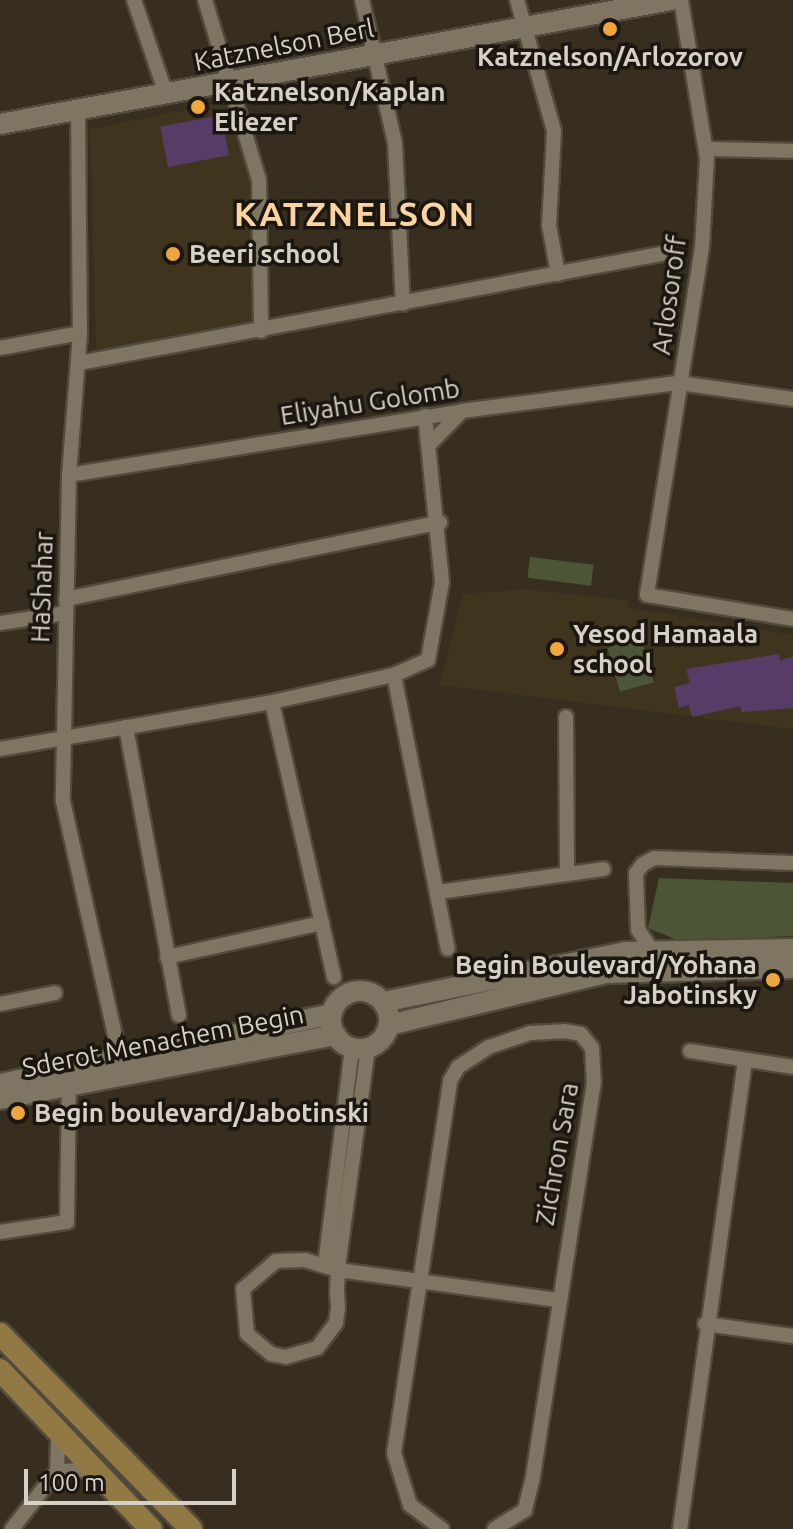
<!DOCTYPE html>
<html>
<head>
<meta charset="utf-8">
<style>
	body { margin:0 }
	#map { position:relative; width:793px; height:1529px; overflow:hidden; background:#372e1f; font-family:Ubuntu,sans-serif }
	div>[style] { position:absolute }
	.built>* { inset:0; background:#3f341e }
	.green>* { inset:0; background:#4c5636; transform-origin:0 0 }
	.building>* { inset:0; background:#573c68; transform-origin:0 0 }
	.roads { filter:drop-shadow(2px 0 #524a3d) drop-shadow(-2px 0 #524a3d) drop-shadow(0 2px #524a3d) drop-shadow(0 -2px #524a3d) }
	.street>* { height:14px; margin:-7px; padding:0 7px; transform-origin:7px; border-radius:7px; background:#7f7563 }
	.secondary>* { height:20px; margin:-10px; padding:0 10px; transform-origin:10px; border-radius:10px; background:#7f7563 }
	.secondary>.ring { margin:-10px; padding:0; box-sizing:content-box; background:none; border:20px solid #7f7563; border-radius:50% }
	.primary>* { height:22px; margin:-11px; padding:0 11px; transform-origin:11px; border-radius:11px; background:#907942 }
	.dots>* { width:22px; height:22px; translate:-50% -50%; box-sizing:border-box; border:4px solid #1b1710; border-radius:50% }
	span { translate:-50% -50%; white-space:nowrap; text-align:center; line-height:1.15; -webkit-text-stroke:7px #1b1710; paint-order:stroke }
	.street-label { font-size:26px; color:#d6d1c7 }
	.poi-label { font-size:26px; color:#d6d1c7; font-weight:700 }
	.left { translate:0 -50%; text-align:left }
	.right { translate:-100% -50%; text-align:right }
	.district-label { font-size:34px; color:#fcd4a1; font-weight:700; letter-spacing:2px }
	.scale { position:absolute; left:24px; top:1469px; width:212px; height:36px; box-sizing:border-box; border:4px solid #d6d1c7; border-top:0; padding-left:10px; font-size:24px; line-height:28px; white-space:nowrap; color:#d6d1c7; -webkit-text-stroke:6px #1b1710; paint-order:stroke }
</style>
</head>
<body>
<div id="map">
	<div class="built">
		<div style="clip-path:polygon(225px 102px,250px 180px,254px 327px,96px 350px,90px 129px)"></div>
		<div style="clip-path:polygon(524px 589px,627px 600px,630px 608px,793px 635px,793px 729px,440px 685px,463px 594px)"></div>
	</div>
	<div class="green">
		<div style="left:530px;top:557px;width:64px;height:21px;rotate:7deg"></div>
		<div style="left:641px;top:638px;width:46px;height:35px;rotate:74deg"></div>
		<div style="clip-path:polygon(659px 878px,793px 883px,793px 936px,680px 941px,648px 928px)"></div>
	</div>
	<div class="building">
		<div style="left:221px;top:115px;width:41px;height:62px;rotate:79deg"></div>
		<div style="clip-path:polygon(779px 654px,780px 660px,793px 657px,793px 708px,742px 712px,740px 706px,692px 717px,689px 705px,679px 708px,674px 687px,690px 683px,686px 669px)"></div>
	</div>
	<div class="roads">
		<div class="street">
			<div style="left:134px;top:0;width:99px;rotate:71.2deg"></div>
			<div style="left:205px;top:0;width:188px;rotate:73.3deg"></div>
			<div style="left:259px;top:180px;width:151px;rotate:89.2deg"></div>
			<div style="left:362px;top:0;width:147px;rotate:77deg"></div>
			<div style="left:395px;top:143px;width:161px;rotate:87.2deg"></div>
			<div style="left:517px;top:0;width:136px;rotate:74.2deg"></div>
			<div style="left:554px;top:131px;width:94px;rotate:93deg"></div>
			<div style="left:549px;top:225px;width:50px;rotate:79.6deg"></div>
			<div style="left:681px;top:0;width:160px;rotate:80.7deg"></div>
			<div style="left:707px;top:158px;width:89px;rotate:93.2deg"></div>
			<div style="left:702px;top:247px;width:352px;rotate:99deg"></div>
			<div style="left:647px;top:595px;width:148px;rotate:9.3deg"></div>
			<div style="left:78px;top:110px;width:223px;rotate:89.5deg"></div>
			<div style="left:80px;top:333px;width:142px;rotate:94.4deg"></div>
			<div style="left:69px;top:475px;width:326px;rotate:91.1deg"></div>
			<div style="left:63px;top:801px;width:264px;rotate:77.5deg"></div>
			<div style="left:708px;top:149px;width:85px;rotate:1.3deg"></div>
			<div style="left:0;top:348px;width:81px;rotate:-10.6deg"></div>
			<div style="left:79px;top:363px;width:592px;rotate:-10.61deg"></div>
			<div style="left:431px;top:443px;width:45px;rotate:-45.9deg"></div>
			<div style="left:69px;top:475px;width:398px;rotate:-9.2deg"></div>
			<div style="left:462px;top:411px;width:219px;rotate:-7.4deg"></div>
			<div style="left:679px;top:383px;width:115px;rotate:8deg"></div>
			<div style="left:66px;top:599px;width:382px;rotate:-11.6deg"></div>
			<div style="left:0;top:623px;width:66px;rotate:-8.7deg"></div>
			<div style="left:394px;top:675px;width:279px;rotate:78.9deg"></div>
			<div style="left:272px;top:702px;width:282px;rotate:77.3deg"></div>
			<div style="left:566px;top:717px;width:157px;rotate:89.6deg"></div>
			<div style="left:126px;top:727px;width:293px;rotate:79.6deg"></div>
			<div style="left:0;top:749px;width:276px;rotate:-9.8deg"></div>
			<div style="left:272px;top:702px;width:125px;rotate:-12.5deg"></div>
			<div style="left:394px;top:675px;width:37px;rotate:-24deg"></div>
			<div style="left:428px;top:660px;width:79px;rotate:-79.8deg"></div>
			<div style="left:442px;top:582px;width:167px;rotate:-95.8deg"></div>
			<div style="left:438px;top:892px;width:167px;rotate:-7.9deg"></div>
			<div style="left:652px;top:950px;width:24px;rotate:-125deg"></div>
			<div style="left:638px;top:930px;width:57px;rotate:-92deg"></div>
			<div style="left:636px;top:873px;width:11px;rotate:-52deg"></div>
			<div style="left:643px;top:864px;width:13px;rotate:-27deg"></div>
			<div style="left:655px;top:858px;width:138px;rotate:2.1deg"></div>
			<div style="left:167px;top:957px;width:159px;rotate:-12.4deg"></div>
			<div style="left:0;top:1004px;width:56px;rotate:-11.3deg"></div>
			<div style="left:368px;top:1048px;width:215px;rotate:97.8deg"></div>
			<div style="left:339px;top:1261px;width:9px;rotate:96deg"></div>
			<div style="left:338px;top:1270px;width:22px;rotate:93deg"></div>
			<div style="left:337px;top:1292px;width:16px;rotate:86deg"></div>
			<div style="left:338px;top:1308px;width:15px;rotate:98deg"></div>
			<div style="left:336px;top:1323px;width:31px;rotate:127deg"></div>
			<div style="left:317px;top:1348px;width:32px;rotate:164deg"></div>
			<div style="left:286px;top:1357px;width:15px;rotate:-169deg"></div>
			<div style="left:271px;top:1354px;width:31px;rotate:-140deg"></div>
			<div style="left:247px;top:1334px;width:45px;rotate:-95.1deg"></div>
			<div style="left:243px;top:1289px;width:43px;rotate:-40.3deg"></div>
			<div style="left:276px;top:1261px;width:29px;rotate:-2deg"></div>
			<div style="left:305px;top:1260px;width:34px;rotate:17deg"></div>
			<div style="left:338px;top:1270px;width:220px;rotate:7.8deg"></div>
			<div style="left:690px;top:1051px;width:104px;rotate:8.8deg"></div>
			<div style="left:0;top:1232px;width:68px;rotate:-8.5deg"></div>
			<div style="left:67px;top:1222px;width:137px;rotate:-89.2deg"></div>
			<div style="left:325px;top:1265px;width:219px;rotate:-82.9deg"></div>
			<div style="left:705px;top:1324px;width:89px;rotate:7.8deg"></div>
			<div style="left:57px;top:1471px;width:37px;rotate:-2deg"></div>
			<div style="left:12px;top:1529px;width:73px;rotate:-52.2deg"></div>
			<div style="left:57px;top:1471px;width:38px;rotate:-88deg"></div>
			<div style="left:442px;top:1529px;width:40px;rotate:-143deg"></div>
			<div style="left:410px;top:1505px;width:54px;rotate:-107.1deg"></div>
			<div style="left:394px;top:1453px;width:376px;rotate:-81.4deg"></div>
			<div style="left:450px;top:1081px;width:16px;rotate:-60deg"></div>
			<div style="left:458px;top:1067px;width:37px;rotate:-33deg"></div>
			<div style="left:489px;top:1047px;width:43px;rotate:-18.9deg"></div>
			<div style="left:530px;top:1033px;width:34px;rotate:-3deg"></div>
			<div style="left:564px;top:1031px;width:17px;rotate:10deg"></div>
			<div style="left:581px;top:1034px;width:18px;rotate:52deg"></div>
			<div style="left:592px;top:1048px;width:34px;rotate:87deg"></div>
			<div style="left:594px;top:1082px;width:404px;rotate:98.8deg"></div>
			<div style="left:532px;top:1481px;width:30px;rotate:104deg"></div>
			<div style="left:525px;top:1510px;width:36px;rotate:148deg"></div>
			<div style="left:680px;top:1529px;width:473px;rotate:-82.1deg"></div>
		</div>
		<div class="secondary">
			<div style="left:0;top:124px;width:682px;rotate:-10.47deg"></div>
			<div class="ring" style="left:331px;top:991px;width:38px;height:38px"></div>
			<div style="left:383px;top:1002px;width:248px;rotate:-11.6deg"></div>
			<div style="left:626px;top:952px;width:167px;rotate:-1deg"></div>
			<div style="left:389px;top:1025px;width:223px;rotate:-13.5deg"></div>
			<div style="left:606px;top:973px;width:187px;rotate:-1.5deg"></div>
			<div style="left:0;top:1084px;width:339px;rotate:-11.9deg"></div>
			<div style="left:0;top:1099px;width:342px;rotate:-10.8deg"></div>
		</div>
		<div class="primary">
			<div style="left:0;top:1334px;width:273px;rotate:45.6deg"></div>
			<div style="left:0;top:1370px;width:219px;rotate:46.5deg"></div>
		</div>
	</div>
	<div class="dots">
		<div style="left:610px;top:29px;background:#efa73d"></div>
		<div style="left:198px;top:107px;background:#efa73d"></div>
		<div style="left:173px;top:254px;background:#efa73d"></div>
		<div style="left:557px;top:649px;background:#efa73d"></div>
		<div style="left:773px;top:980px;background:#efa73d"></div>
		<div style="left:18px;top:1113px;background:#efa73d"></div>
	</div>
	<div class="street-label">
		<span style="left:284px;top:45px;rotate:-11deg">Katznelson Berl</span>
		<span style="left:669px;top:295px;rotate:-82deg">Arlosoroff</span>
		<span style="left:370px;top:402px;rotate:-9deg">Eliyahu Golomb</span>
		<span style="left:42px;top:587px;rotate:-88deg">HaShahar</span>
		<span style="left:163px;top:1041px;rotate:-11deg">Sderot Menachem Begin</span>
		<span style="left:557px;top:1154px;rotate:-80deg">Zichron Sara</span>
	</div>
	<div class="poi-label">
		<span style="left:610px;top:57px">Katznelson/Arlozorov</span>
		<span class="left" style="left:214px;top:107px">Katznelson/Kaplan<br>Eliezer</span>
		<span class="left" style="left:189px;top:254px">Beeri school</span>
		<span class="left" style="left:573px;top:649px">Yesod Hamaala<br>school</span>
		<span class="right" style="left:757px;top:980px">Begin Boulevard/Yohana<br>Jabotinsky</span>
		<span class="left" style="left:34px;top:1113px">Begin boulevard/Jabotinski</span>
	</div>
	<div class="district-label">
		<span style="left:355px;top:214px">KATZNELSON</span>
	</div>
	<div class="scale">100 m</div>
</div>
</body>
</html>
